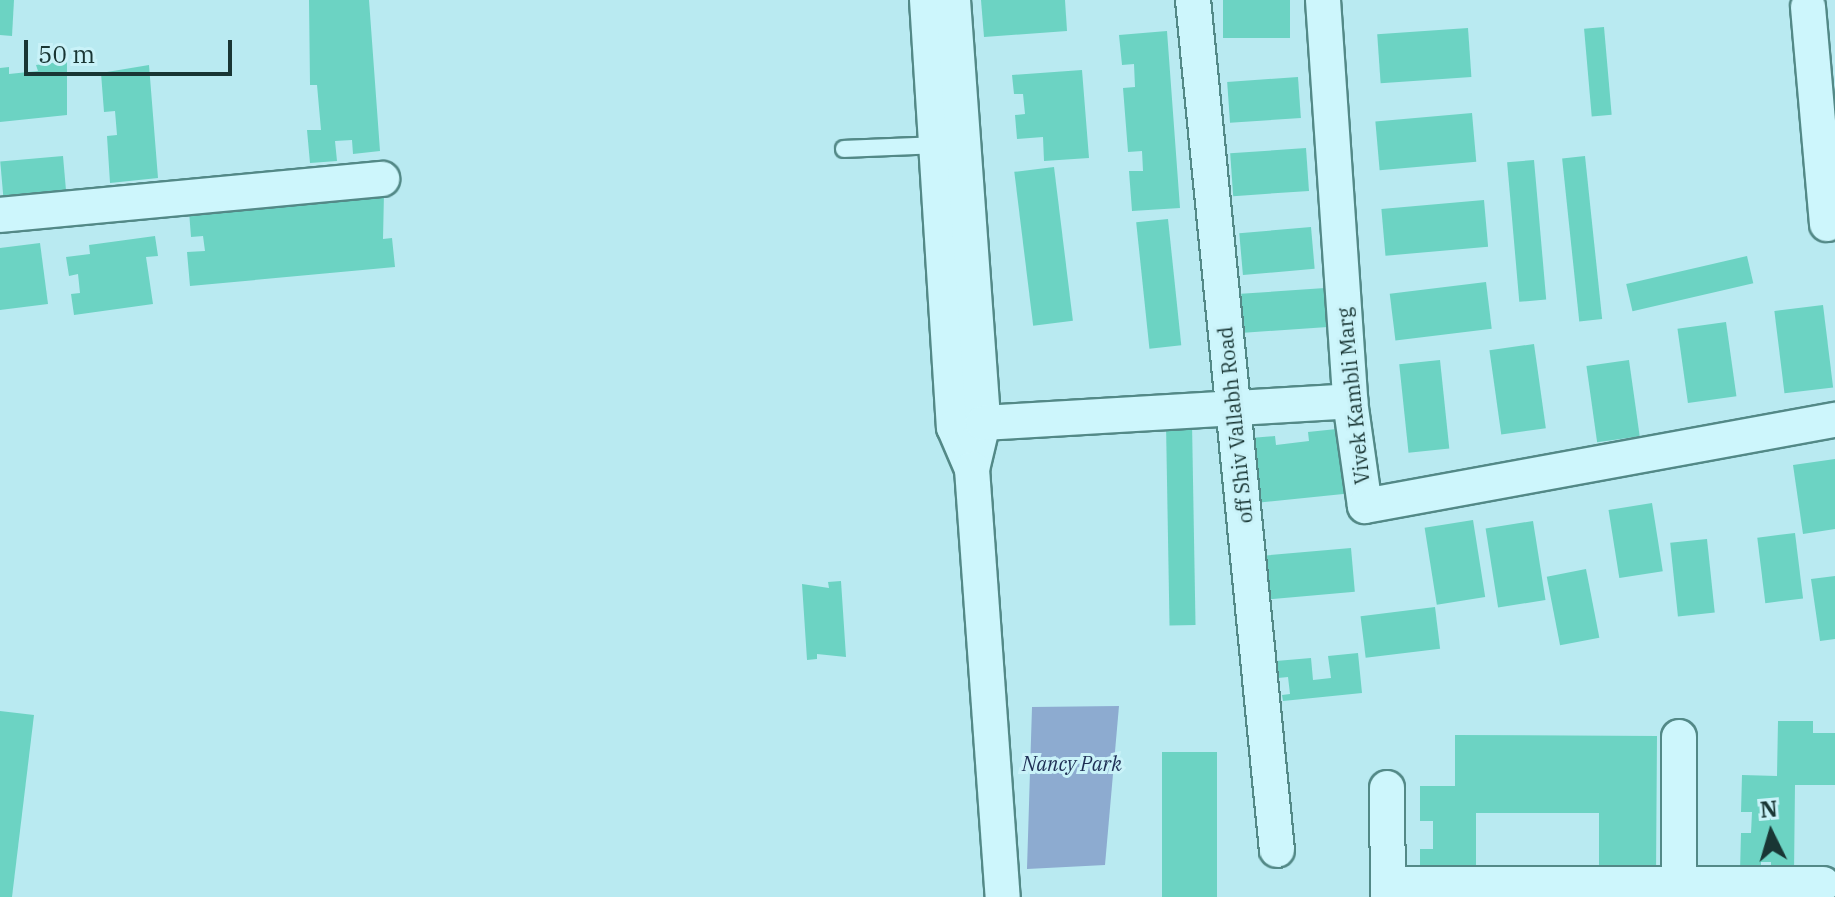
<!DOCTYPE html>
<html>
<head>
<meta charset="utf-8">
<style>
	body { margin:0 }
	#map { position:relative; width:1835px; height:897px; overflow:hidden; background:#b9eaf1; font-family:"IBM Plex Serif",serif }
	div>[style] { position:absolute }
	.green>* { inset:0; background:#8dabd0 }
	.building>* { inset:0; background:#6cd3c3; transform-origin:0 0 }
	.roads { filter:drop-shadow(2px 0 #538987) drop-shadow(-2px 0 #538987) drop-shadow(0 2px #538987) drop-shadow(0 -2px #538987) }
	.lane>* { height:16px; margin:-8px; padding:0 8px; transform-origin:8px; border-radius:8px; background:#cdf6fc }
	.street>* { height:34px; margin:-17px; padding:0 17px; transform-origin:17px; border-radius:17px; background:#cdf6fc }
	span { translate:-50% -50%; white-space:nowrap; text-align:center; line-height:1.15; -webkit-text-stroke:6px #c9f2f8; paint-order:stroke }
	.street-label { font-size:20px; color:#193634 }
	.park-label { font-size:20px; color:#1e2f55; font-style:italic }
	.north { position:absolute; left:1731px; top:793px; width:80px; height:80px; -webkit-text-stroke:6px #c9f2f8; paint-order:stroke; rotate:355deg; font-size:22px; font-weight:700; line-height:32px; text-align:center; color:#193634 }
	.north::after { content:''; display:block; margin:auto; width:28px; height:36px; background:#193634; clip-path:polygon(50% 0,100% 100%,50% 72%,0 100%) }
	.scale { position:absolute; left:24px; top:40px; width:208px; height:36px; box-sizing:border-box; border:4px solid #193634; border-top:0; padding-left:10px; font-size:24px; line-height:28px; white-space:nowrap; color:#193634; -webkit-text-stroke:6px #c9f2f8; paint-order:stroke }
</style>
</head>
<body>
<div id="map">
	<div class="green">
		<div style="clip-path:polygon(1119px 706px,1105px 865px,1027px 869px,1032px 707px)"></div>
	</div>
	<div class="building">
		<div style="clip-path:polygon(0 0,14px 0,12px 36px,0 35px)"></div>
		<div style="clip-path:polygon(309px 0,369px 0,380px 151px,353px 154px,352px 140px,335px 141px,337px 161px,310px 163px,307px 130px,321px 130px,317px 85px,310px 85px)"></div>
		<div style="clip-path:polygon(981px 0,1065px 0,1067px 31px,984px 37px)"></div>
		<div style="left:1223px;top:0;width:67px;height:38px"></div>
		<div style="left:1604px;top:27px;width:88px;height:20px;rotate:85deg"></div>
		<div style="left:1468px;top:28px;width:49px;height:91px;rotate:86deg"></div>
		<div style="clip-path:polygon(1167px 31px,1180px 208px,1132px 211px,1129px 171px,1143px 171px,1142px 151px,1128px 152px,1123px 88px,1135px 87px,1134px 64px,1122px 65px,1119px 35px)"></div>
		<div style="clip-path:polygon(67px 61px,67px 115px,0 122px,0 68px,9px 67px,9px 74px,38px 71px,36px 65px)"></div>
		<div style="clip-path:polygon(149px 65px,158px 178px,110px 183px,107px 136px,117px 135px,115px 111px,104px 112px,101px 73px)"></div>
		<div style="clip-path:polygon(1082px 70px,1089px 158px,1044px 161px,1043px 137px,1017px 139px,1015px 115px,1025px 114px,1023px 94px,1014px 94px,1012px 75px)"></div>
		<div style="left:1298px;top:77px;width:41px;height:71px;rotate:86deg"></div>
		<div style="left:1472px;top:113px;width:49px;height:97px;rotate:85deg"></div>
		<div style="left:1306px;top:148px;width:43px;height:76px;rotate:86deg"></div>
		<div style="left:63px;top:156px;width:44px;height:63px;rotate:85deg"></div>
		<div style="left:1585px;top:156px;width:164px;height:23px;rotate:84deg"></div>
		<div style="left:1534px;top:160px;width:140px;height:27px;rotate:85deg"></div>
		<div style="left:1054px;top:167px;width:155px;height:40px;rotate:83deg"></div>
		<div style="clip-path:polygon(384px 193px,383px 239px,392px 238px,395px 267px,190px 286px,187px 252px,205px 251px,203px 236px,191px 237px,189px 211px)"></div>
		<div style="left:1484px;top:200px;width:47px;height:103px;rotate:85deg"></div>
		<div style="left:1168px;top:219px;width:127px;height:32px;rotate:84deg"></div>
		<div style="left:1311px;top:227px;width:42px;height:72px;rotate:85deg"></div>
		<div style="clip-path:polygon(155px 236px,158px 256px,146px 257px,153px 304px,74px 315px,71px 294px,80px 293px,78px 274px,69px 276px,66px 257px,90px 254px,89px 245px)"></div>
		<div style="clip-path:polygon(40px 243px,48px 304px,0 310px,0 248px)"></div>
		<div style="left:1747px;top:256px;width:28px;height:124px;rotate:77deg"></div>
		<div style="left:1486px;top:282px;width:47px;height:97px;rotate:83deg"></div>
		<div style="left:1325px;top:288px;width:39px;height:84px;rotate:86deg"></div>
		<div style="left:1823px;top:305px;width:83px;height:49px;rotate:83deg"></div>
		<div style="left:1726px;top:322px;width:75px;height:49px;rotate:82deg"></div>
		<div style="left:1534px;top:344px;width:85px;height:45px;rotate:82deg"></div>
		<div style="left:1440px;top:360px;width:89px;height:41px;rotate:84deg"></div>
		<div style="left:1629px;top:360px;width:77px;height:43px;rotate:82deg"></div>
		<div style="left:1192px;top:423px;width:202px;height:26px;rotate:89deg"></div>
		<div style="clip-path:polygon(1346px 428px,1353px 493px,1245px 504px,1238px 439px,1275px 436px,1276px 445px,1309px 441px,1308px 432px)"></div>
		<div style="clip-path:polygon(1835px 459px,1835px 529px,1803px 534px,1793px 465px)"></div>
		<div style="left:1652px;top:503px;width:69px;height:44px;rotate:81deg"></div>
		<div style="left:1473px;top:520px;width:78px;height:49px;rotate:81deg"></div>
		<div style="left:1533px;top:521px;width:80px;height:48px;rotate:81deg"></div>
		<div style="left:1795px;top:533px;width:66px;height:38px;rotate:83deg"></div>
		<div style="left:1707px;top:539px;width:74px;height:37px;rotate:84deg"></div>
		<div style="left:1351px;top:548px;width:44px;height:95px;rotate:85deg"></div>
		<div style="left:1586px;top:569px;width:70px;height:40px;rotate:79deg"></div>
		<div style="clip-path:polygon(1835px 576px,1835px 639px,1820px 641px,1811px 579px)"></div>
		<div style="clip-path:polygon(841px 581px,846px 657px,817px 654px,817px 659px,807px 660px,802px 584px,829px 588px,828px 582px)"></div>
		<div style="left:1435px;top:607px;width:42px;height:75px;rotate:83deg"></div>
		<div style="clip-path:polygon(1358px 653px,1362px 693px,1283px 701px,1282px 695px,1290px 694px,1288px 677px,1278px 678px,1276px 661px,1311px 658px,1313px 680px,1331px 678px,1328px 656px)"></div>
		<div style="clip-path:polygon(0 711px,34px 715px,12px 897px,0 897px)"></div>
		<div style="clip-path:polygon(1778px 721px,1813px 721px,1813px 733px,1835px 733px,1835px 785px,1795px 785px,1794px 874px,1771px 873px,1771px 862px,1761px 862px,1761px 873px,1740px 872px,1741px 833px,1751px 833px,1752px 812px,1741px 812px,1742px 775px,1777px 776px)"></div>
		<div style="clip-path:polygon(1455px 735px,1657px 736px,1656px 876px,1599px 875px,1599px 813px,1476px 813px,1476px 875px,1420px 875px,1420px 849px,1433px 849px,1433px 821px,1420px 821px,1420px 786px,1455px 786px)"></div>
		<div style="left:1217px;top:752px;width:145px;height:55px;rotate:90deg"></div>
	</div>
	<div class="roads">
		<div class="lane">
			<div style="left:844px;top:149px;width:94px;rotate:-2.4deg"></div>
		</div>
		<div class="street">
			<div style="left:927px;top:0;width:428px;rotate:86.4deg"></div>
			<div style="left:954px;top:427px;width:46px;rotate:66.8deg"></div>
			<div style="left:953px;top:0;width:424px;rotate:85.9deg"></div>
			<div style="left:983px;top:423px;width:47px;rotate:103.4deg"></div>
			<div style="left:972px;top:469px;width:429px;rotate:85.9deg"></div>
			<div style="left:1193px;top:0;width:854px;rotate:84.36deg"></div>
			<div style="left:1323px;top:0;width:402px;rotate:86.1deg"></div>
			<div style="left:1350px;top:401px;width:106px;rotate:81.9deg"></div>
			<div style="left:1365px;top:506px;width:478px;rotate:-10.4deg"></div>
			<div style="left:1808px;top:7px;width:218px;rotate:85deg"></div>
			<div style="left:0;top:215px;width:384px;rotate:-5.4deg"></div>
			<div style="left:983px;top:423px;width:368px;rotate:-3.4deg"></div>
			<div style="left:1679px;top:737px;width:160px;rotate:90deg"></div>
			<div style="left:1387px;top:788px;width:109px;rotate:89.5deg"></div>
			<div style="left:1388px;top:884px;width:435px"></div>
		</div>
	</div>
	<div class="street-label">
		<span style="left:1353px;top:396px;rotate:-96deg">Vivek Kambli Marg</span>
		<span style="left:1235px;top:425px;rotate:-96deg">off Shiv Vallabh Road</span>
	</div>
	<div class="park-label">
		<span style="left:1072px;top:763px">Nancy Park</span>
	</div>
	<div class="north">N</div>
	<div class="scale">50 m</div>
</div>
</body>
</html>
